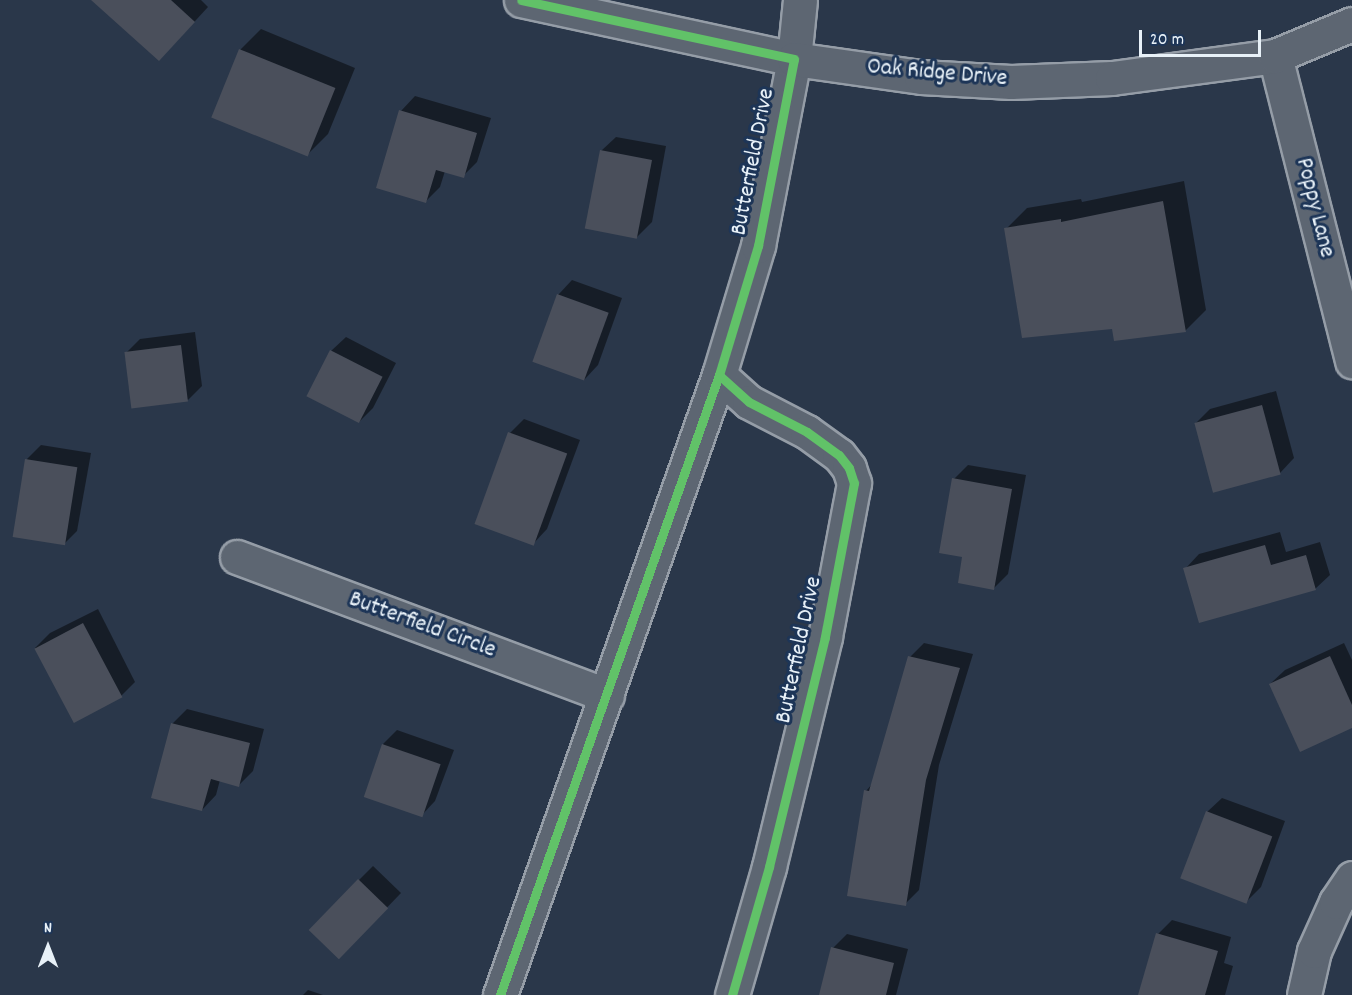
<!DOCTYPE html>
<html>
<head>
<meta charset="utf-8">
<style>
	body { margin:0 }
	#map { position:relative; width:1352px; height:995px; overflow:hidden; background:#2a374a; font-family:Dekko,sans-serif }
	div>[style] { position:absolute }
	.shadow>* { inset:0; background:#0007 }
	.building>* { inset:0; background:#4a4f5b; transform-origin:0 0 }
	.roads { filter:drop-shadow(2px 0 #959da7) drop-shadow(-2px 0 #959da7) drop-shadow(0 2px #959da7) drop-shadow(0 -2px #959da7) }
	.minor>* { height:33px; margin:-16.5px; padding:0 16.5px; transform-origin:16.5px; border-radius:16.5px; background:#5d6672 }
	.tertiary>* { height:33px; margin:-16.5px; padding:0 16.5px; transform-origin:16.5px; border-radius:16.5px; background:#5d6672 }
	.cycleway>* { height:9px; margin:-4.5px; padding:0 4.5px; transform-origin:4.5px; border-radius:4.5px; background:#61c268 }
	span { translate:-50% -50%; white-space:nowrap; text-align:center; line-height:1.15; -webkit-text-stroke:6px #1d3557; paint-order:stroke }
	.street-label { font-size:24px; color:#e8f1f8 }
	.north { position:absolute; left:18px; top:917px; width:60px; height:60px; -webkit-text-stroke:4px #1d3557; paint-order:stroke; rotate:0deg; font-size:16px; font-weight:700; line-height:24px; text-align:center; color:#e8f1f8 }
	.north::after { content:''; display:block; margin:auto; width:21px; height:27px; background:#e8f1f8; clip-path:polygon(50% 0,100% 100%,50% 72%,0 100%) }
	.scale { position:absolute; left:1139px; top:30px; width:122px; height:27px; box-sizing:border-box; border:3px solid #e8f1f8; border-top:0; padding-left:8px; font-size:18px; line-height:21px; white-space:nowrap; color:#e8f1f8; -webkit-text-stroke:4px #1d3557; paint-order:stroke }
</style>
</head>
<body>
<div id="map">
	<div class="shadow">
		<div style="clip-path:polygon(118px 0,201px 0,208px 7px,173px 45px)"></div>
		<div style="clip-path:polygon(261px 29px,355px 68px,328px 134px,307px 155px,240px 50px)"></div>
		<div style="clip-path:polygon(415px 96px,491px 118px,477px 162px,463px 176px,445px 171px,440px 187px,426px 201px,401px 111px)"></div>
		<div style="clip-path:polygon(616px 137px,666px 146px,652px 222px,637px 237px,601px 151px)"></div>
		<div style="clip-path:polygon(1184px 181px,1206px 310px,1185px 331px,1006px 229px,1027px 208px,1081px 199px,1082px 202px)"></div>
		<div style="clip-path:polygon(572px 280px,622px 298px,598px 365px,584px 380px,558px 295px)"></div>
		<div style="clip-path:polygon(195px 332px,202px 386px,188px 400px,126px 353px,140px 339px)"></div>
		<div style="clip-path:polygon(346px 337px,396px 363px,373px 408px,359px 422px,331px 351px)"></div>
		<div style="clip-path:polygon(1276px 391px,1294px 458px,1280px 473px,1196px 423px,1210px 409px)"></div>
		<div style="clip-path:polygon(524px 419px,580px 440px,547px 529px,533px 544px,510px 433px)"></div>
		<div style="clip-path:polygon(41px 445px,91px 453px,77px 531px,63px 545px,27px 459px)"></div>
		<div style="clip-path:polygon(968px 465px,1026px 475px,1008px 574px,994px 588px,954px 479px)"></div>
		<div style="clip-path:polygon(1280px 532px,1286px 552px,1320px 542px,1330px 575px,1315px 589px,1185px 569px,1199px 554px)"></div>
		<div style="clip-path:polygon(98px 609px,135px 682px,121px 696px,35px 648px,50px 633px)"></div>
		<div style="clip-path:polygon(924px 643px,973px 654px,939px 765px,919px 890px,905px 904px,866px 791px,873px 783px,910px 657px)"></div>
		<div style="clip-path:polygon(1344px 643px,1352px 660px,1352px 726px,1270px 684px,1285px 670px)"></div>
		<div style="clip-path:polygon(187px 709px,264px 729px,253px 771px,239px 785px,220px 780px,216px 795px,202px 810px,172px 724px)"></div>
		<div style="clip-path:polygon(397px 730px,454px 750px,435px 801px,421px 816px,383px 744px)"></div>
		<div style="clip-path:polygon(1222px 798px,1285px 821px,1261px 887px,1246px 902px,1207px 812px)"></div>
		<div style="clip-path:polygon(373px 866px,401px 893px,353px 943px,359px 880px)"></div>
		<div style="clip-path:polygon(1172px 920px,1231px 937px,1224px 963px,1233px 966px,1225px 995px,1140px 995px,1158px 934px)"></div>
		<div style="clip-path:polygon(847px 934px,908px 949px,896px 995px,820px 995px,833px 948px)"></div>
		<div style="clip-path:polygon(308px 990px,323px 995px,303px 995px)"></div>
	</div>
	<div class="building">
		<div style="clip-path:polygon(91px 0,171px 0,195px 22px,159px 61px)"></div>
		<div style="left:239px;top:49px;width:104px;height:74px;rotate:22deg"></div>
		<div style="clip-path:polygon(399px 110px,477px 133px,464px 178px,436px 170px,426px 203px,376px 188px)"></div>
		<div style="left:600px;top:150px;width:53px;height:80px;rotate:11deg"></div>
		<div style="clip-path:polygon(1163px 201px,1186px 332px,1114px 341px,1112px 329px,1022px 338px,1004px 228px,1061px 219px,1061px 222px)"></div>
		<div style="left:557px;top:294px;width:55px;height:72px;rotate:20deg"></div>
		<div style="left:181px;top:345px;width:57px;height:57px;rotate:83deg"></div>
		<div style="left:330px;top:350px;width:59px;height:52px;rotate:27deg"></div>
		<div style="left:1262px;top:405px;width:72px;height:70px;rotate:75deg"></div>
		<div style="left:508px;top:432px;width:63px;height:98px;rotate:20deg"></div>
		<div style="left:25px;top:459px;width:53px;height:79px;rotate:9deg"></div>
		<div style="clip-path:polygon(952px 478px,1012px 489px,994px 590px,958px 583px,962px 557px,939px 553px)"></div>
		<div style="clip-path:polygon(1265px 545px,1271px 565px,1306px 555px,1316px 590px,1199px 623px,1183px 568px)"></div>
		<div style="left:83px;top:623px;width:84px;height:55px;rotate:62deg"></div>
		<div style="clip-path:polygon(908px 656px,960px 668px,926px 780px,906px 906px,847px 896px,864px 790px,869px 791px)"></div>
		<div style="clip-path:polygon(1330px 656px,1352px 705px,1352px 728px,1300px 752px,1269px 684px)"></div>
		<div style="clip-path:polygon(171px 723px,250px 743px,239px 787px,211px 779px,202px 811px,151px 798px)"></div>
		<div style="left:382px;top:744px;width:62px;height:56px;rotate:19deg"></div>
		<div style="left:1206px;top:811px;width:71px;height:72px;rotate:21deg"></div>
		<div style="left:358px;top:879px;width:42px;height:71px;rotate:44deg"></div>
		<div style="clip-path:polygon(1156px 933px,1218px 951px,1205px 995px,1138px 995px)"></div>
		<div style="clip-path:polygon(831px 947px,894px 963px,886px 995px,819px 995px)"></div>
	</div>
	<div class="roads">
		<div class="minor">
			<div style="left:1275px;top:56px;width:315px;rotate:75.8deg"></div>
			<div style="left:719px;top:375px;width:40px;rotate:42deg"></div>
			<div style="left:749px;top:402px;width:65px;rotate:27.3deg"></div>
			<div style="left:807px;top:432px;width:39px;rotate:36deg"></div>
			<div style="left:839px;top:455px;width:16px;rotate:52deg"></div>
			<div style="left:849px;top:468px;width:16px;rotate:72deg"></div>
			<div style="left:854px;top:483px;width:157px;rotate:100.7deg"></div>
			<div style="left:825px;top:637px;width:237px;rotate:103.7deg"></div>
			<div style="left:769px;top:867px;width:133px;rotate:106.1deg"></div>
			<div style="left:237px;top:557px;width:395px;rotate:20.5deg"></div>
			<div style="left:500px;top:995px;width:658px;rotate:-70.55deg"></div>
			<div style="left:719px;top:375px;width:135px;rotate:-73.2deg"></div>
			<div style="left:758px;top:246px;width:190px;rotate:-79.1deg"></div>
			<div style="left:794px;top:59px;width:59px;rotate:-84.2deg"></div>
			<div style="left:1304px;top:995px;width:45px;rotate:-77.2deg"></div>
			<div style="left:1314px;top:951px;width:54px;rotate:-65.8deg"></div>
			<div style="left:1336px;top:902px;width:29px;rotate:-56deg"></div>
		</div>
		<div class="tertiary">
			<div style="left:521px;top:0;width:279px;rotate:12.2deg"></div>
			<div style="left:794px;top:59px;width:128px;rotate:8.1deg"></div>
			<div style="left:921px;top:77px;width:90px;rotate:3.2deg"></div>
			<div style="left:1011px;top:82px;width:101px;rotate:-2.3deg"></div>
			<div style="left:1112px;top:78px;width:164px;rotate:-7.7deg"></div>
			<div style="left:1275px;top:56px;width:83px;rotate:-22.6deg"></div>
		</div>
	</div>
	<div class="cycleway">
		<div style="left:719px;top:375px;width:40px;rotate:42deg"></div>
		<div style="left:749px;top:402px;width:65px;rotate:27.3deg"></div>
		<div style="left:807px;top:432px;width:39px;rotate:36deg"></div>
		<div style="left:839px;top:455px;width:16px;rotate:52deg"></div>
		<div style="left:849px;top:468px;width:16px;rotate:72deg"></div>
		<div style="left:854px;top:483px;width:157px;rotate:100.7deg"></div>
		<div style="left:825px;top:637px;width:237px;rotate:103.7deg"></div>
		<div style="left:769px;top:867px;width:133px;rotate:106.1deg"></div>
		<div style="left:500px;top:995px;width:658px;rotate:-70.55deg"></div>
		<div style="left:719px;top:375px;width:135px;rotate:-73.2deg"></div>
		<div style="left:758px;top:246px;width:190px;rotate:-79.1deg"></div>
		<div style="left:794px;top:59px;width:279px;rotate:-167.8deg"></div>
	</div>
	<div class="street-label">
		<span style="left:937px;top:74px;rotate:5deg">Oak Ridge Drive</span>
		<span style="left:754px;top:162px;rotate:-79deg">Butterfield Drive</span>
		<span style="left:1314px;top:208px;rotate:76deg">Poppy Lane</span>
		<span style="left:422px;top:626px;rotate:20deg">Butterfield Circle</span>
		<span style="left:800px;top:650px;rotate:-78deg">Butterfield Drive</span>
	</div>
	<div class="north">N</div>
	<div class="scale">20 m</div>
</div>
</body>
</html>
